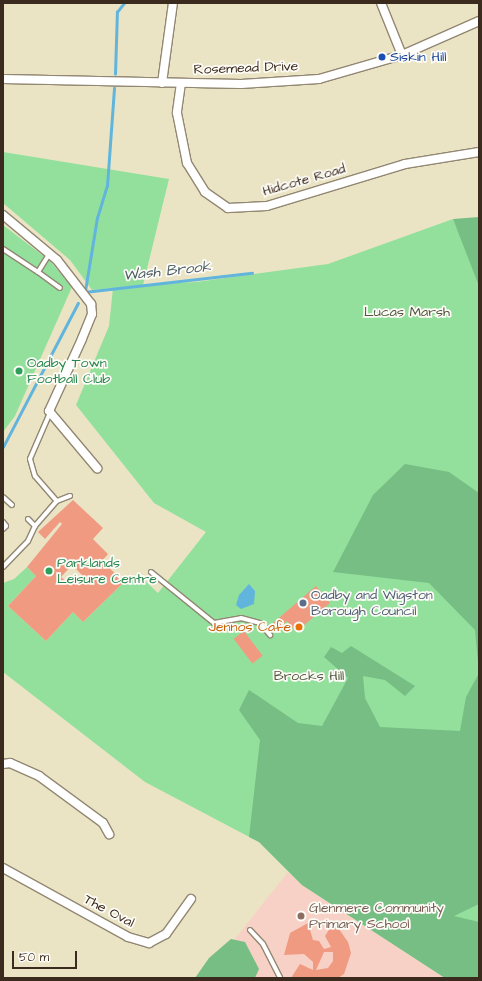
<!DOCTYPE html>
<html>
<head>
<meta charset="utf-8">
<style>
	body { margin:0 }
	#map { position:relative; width:482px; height:981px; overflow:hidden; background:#eae4c5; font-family:"Architects Daughter",sans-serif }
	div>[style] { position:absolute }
	.built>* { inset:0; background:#f7d1c6 }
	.green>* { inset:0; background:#93e09d }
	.forest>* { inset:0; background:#76be84 }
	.water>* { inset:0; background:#61b5dd }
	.stream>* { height:2.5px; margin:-1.25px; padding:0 1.25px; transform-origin:1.25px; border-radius:1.25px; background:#61b5dd }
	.building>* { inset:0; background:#f09a81; transform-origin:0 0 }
	.roads { filter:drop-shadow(1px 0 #928772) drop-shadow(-1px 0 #928772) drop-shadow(0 1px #928772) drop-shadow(0 -1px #928772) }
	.lane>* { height:4px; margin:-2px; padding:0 2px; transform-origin:2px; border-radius:2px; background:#fff }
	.street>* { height:8px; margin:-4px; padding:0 4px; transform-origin:4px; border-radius:4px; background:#fff }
	.dots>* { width:11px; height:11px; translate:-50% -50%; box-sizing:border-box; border:2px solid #fdfcf7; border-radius:50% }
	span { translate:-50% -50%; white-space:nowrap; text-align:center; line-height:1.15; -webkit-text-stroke:3.5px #fdfcf7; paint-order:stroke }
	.transit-label { font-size:14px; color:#164399 }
	.left { translate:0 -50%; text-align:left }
	.street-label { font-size:14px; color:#3b2a1e }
	.park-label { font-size:14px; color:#51583e }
	.leisure-label { font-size:14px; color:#27864d }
	.service-label { font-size:14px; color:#4e5e75 }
	.food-label { font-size:14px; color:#c56008 }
	.right { translate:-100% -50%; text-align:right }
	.education-label { font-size:14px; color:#785e54 }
	.water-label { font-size:15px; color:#485b61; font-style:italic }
	.frame { position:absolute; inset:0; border:4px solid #3b2a1e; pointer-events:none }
	.scale { position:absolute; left:12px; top:951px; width:65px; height:18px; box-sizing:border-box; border:2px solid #3b2a1e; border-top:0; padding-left:5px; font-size:12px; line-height:14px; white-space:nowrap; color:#3b2a1e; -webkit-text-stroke:3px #fdfcf7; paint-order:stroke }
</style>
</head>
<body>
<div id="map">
	<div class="built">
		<div style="clip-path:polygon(288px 872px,302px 885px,445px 978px,251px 978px,222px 955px)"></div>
	</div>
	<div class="green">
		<div style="clip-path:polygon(3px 152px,169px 179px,143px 285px,196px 282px,328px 264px,453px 219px,479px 278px,479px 978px,445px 978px,302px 885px,259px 842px,145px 782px,3px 672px,3px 583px,14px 579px,27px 567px,36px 576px,8px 606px,46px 641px,73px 612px,83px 622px,124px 582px,142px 578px,158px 593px,206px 532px,154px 503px,76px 405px,109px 326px,113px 288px,92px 290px,70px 260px,3px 203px)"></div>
		<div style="clip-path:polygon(3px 225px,50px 261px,72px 287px,15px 416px,3px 432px)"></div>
	</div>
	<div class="forest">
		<div style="clip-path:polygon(479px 217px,479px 286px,453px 219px)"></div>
		<div style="clip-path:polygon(405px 464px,449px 472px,479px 493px,479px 904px,454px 916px,479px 922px,479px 978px,445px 978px,302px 885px,259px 842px,249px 837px,260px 740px,239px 710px,249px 690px,298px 723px,322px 726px,348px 678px,324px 657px,331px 647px,342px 653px,351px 646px,415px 686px,405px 696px,385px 680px,363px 676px,365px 698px,380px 727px,460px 731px,466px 697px,479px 673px,475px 630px,429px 583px,333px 572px,373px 495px)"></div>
		<div style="clip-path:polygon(231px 939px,245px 942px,259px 969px,255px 978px,195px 978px,209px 958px)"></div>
	</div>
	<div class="water">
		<div style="clip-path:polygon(249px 584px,255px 591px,254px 604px,241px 609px,236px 605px,239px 595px)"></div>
	</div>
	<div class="stream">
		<div style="left:115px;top:74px;width:62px;rotate:-88.2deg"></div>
		<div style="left:117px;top:12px;width:11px;rotate:-52deg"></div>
		<div style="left:85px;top:291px;width:74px;rotate:-80.7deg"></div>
		<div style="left:97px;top:218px;width:34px;rotate:-73deg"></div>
		<div style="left:107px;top:186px;width:98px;rotate:-85.9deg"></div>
		<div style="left:84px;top:292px;width:169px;rotate:-6.5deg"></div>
		<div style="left:3px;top:447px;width:162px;rotate:-62.5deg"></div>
	</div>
	<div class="building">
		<div style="clip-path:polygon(evenodd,73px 500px,103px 528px,93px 539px,108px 554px,102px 561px,124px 582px,83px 622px,73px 612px,46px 641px,8px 606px,36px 576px,27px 567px,62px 524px,60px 522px,45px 539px,38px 532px,73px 500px,72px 565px,82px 575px,71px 586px,61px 577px,72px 565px)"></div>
		<div style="clip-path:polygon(316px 586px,330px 603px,296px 632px,287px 621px,278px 629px,273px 623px)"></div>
		<div style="left:244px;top:631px;width:31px;height:13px;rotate:53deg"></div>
		<div style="clip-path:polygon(evenodd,334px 922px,348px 942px,351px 953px,344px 974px,338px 978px,291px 978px,300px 964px,313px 970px,313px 962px,304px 954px,284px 955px,290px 933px,308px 923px,313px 940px,319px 941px,324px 949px,331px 947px,325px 936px,334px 922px,324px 952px,333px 952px,333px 961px,328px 968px,316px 970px,324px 952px)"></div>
	</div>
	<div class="roads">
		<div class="lane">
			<div style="left:3px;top:249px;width:42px;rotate:33.3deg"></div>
			<div style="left:38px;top:272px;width:22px;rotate:-58deg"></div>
			<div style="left:38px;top:272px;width:27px;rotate:36deg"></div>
			<div style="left:49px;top:415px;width:48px;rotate:113.4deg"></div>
			<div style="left:30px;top:459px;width:18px;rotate:74deg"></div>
			<div style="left:35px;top:476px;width:33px;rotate:49deg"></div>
			<div style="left:3px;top:497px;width:12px;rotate:42deg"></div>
			<div style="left:28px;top:519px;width:10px;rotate:45deg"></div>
			<div style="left:35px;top:526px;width:33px;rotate:-49deg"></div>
			<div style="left:57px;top:501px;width:14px;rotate:-21deg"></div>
			<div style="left:3px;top:522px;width:5px;rotate:53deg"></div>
			<div style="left:6px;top:526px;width:4px;rotate:135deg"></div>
			<div style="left:3px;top:567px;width:36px;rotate:-46deg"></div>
			<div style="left:28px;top:541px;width:17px;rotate:-65deg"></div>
			<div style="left:151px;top:572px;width:81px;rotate:39deg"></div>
			<div style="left:214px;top:623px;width:27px;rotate:-10deg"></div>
			<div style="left:241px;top:618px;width:20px;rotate:15deg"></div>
			<div style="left:260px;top:623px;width:16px;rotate:50deg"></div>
			<div style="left:250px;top:930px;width:19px;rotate:47deg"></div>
			<div style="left:263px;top:944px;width:38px;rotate:63deg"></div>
		</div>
		<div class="street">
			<div style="left:381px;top:3px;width:56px;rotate:68deg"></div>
			<div style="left:3px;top:79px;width:238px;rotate:1.2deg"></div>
			<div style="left:241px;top:84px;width:78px;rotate:-3.7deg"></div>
			<div style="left:319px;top:79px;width:86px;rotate:-16.1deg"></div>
			<div style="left:402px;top:55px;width:84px;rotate:-23.8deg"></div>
			<div style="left:162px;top:83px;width:81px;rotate:-82.2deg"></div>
			<div style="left:181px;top:83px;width:30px;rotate:98deg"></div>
			<div style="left:177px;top:113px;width:51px;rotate:78.7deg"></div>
			<div style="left:187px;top:163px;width:34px;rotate:58deg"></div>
			<div style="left:205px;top:192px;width:28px;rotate:35deg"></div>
			<div style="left:228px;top:208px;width:39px;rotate:-3deg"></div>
			<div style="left:267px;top:206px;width:144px;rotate:-16.9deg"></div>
			<div style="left:405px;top:164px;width:75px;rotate:-9.2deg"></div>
			<div style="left:3px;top:215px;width:70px;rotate:39.8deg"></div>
			<div style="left:57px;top:260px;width:56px;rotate:52.3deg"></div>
			<div style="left:91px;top:304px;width:10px;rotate:84deg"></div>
			<div style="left:92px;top:314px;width:27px;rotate:112deg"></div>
			<div style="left:82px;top:339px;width:79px;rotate:114.6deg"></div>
			<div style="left:49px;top:411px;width:75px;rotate:49.9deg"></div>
			<div style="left:3px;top:764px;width:7px;rotate:-8deg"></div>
			<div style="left:10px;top:763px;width:32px;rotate:24deg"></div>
			<div style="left:39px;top:776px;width:79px;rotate:36.3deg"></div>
			<div style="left:103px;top:823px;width:13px;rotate:61deg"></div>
			<div style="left:3px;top:868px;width:143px;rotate:28.9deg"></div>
			<div style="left:128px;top:937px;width:22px;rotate:16deg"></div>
			<div style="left:149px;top:943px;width:19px;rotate:-28deg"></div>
			<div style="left:166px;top:934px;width:43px;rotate:-54.5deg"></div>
		</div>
	</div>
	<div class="dots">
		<div style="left:382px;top:57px;background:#1a4fb4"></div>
		<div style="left:19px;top:371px;background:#2e9e5b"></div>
		<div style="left:49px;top:571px;background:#2e9e5b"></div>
		<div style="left:303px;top:603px;background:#5c6f8a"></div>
		<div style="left:299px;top:627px;background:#e8710a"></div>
		<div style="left:301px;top:916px;background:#8d6e63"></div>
	</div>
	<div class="transit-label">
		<span class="left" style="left:390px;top:57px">Siskin Hill</span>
	</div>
	<div class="street-label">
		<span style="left:246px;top:68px;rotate:-2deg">Rosemead Drive</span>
		<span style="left:304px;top:180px;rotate:-16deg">Hidcote Road</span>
		<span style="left:109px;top:911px;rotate:28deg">The Oval</span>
	</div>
	<div class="park-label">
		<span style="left:407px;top:312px">Lucas Marsh</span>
		<span style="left:309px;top:676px">Brocks Hill</span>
	</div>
	<div class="leisure-label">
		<span class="left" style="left:27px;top:371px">Oadby Town<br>Football Club</span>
		<span class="left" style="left:57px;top:571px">Parklands<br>Leisure Centre</span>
	</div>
	<div class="service-label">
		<span class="left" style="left:311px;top:603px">Oadby and Wigston<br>Borough Council</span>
	</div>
	<div class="food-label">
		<span class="right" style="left:291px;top:627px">Jennos Cafe</span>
	</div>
	<div class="education-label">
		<span class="left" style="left:309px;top:916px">Glenmere Community<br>Primary School</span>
	</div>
	<div class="water-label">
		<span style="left:167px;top:271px;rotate:-6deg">Wash Brook</span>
	</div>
	<div class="frame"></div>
	<div class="scale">50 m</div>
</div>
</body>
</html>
